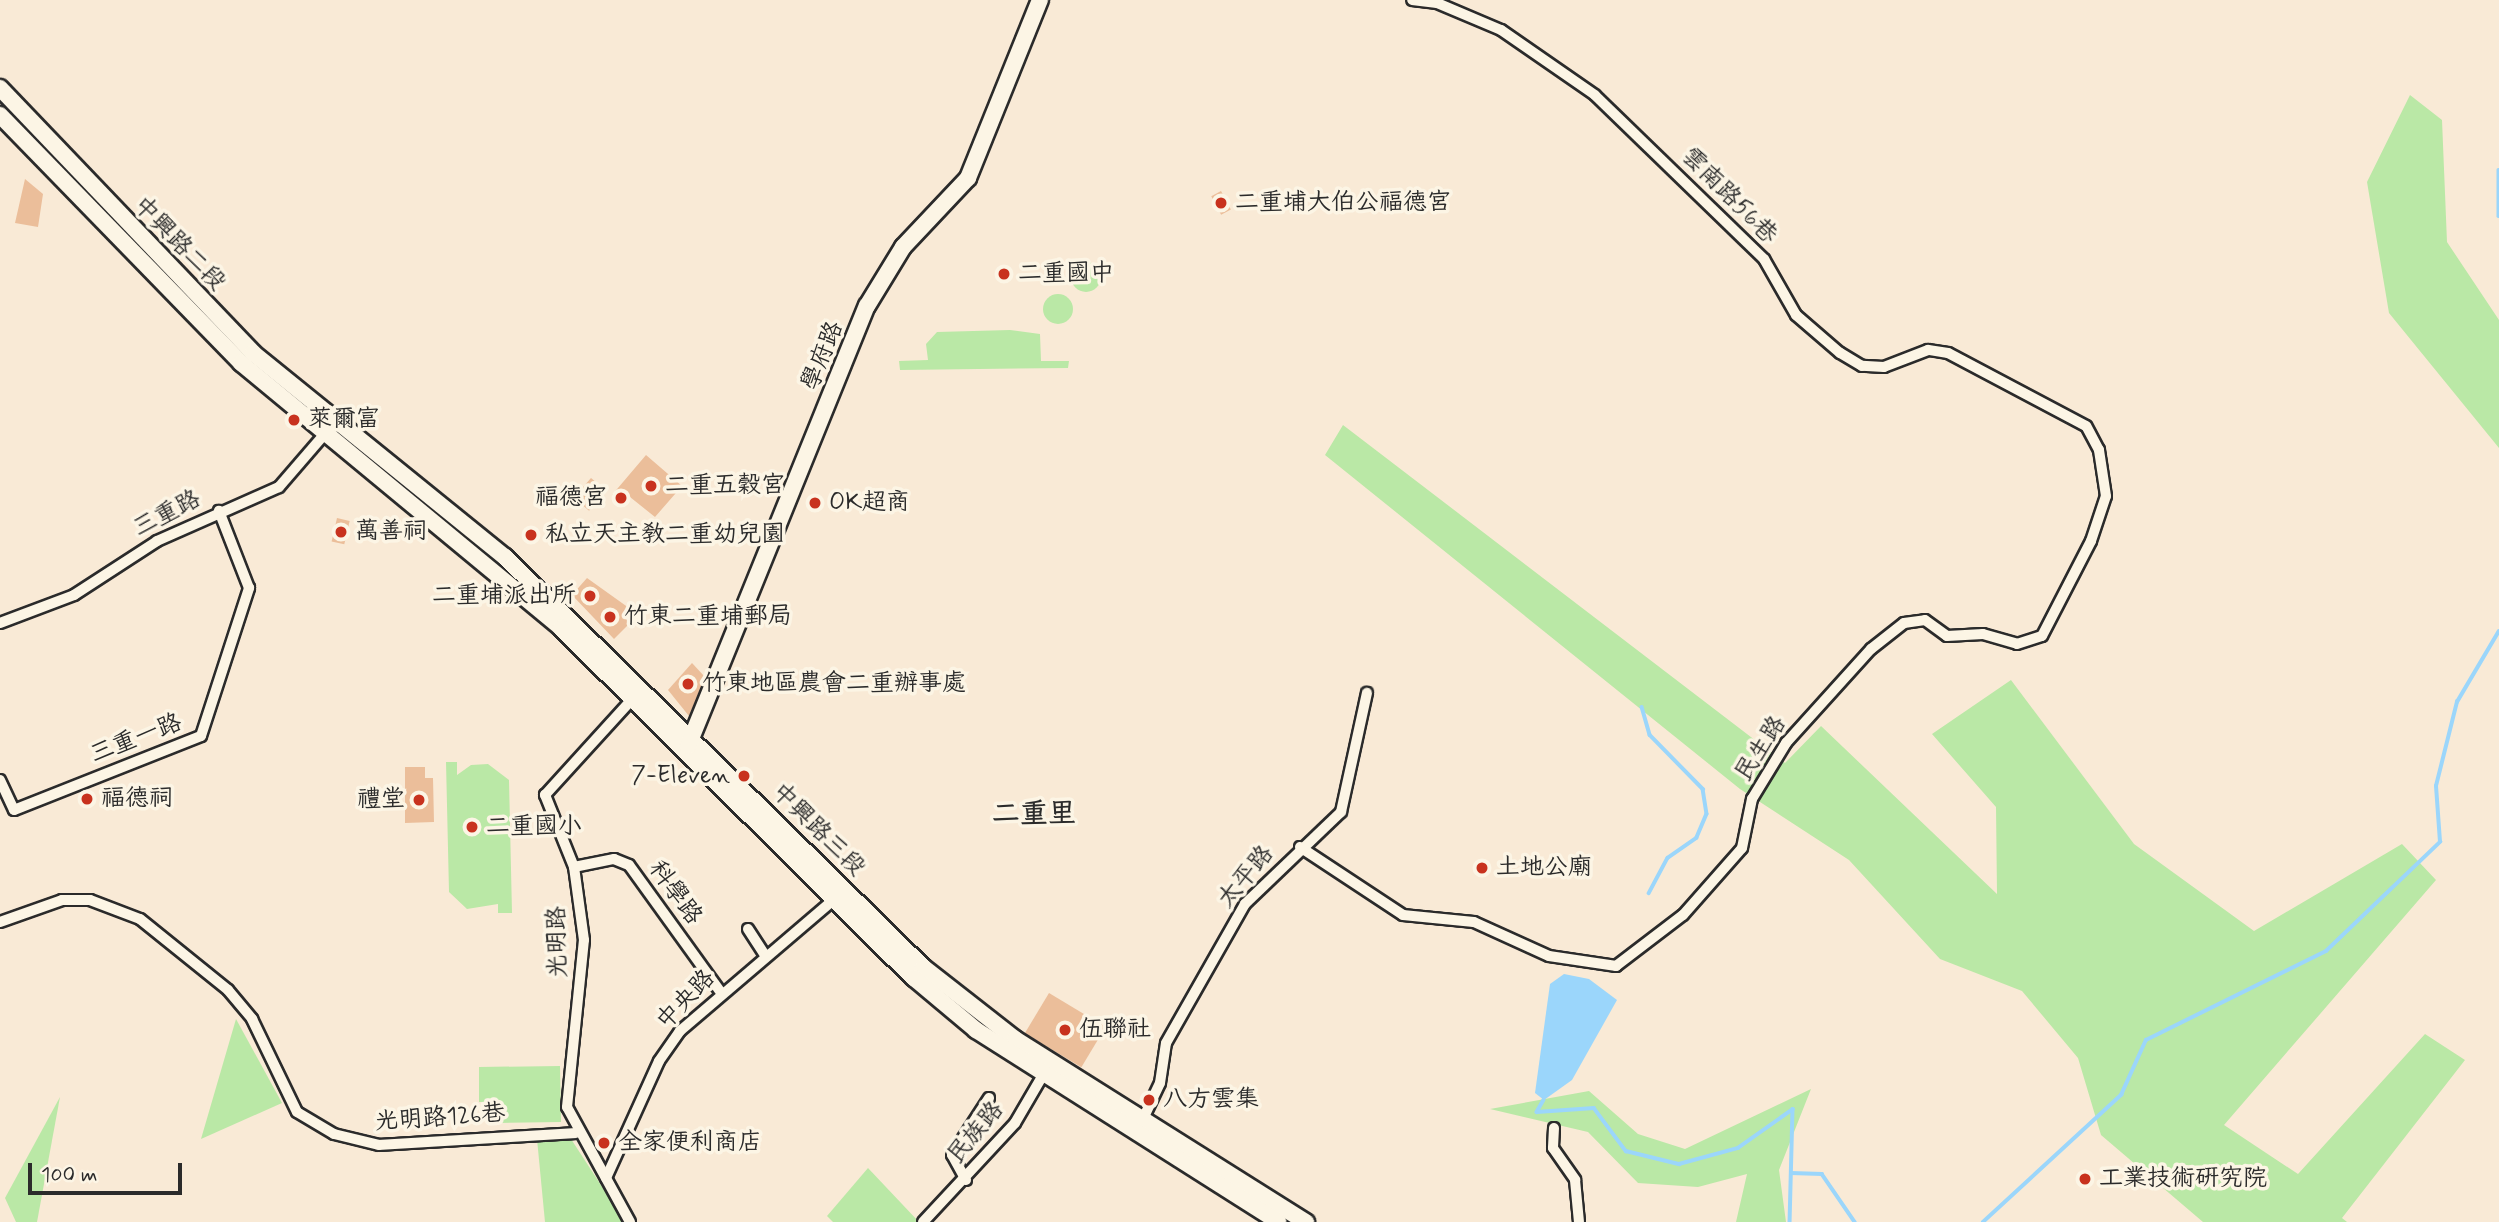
<!DOCTYPE html>
<html>
<head>
<meta charset="utf-8">
<style>
	body { margin:0 }
	#map { position:relative; width:2499px; height:1222px; overflow:hidden; background:#f9ead6; font-family:Mynerve,"LXGW WenKai TC",sans-serif }
	div>[style] { position:absolute }
	.green>* { inset:0; background:#bae8a6 }
	.round { border-radius:50% }
	.water>* { inset:0; background:#9bd6fb }
	.stream>* { height:3.5px; margin:-1.75px; padding:0 1.75px; transform-origin:1.75px; border-radius:1.75px; background:#9bd6fb }
	.building>* { inset:0; background:#ebbe9a; transform-origin:0 0 }
	.roads { filter:drop-shadow(2px 0 #2b2b2b) drop-shadow(-2px 0 #2b2b2b) drop-shadow(0 2px #2b2b2b) drop-shadow(0 -2px #2b2b2b) }
	.street>* { height:10px; margin:-5px; padding:0 5px; transform-origin:5px; border-radius:5px; background:#fcf5e5 }
	.secondary>* { height:16px; margin:-8px; padding:0 8px; transform-origin:8px; border-radius:8px; background:#fcf5e5 }
	.dots>* { width:19px; height:19px; translate:-50% -50%; box-sizing:border-box; border:4px solid #fcf5e5; border-radius:50% }
	span { translate:-50% -50%; white-space:nowrap; text-align:center; line-height:1.15; -webkit-text-stroke:7px #fcf5e5; paint-order:stroke }
	.street-label { font-size:24px; color:#2b2b2b }
	.poi-label { font-size:24px; color:#2b2b2b }
	.left { translate:0 -50%; text-align:left }
	.right { translate:-100% -50%; text-align:right }
	.quarter-label { font-size:28px; color:#2b2b2b; font-weight:700 }
	.scale { position:absolute; left:28px; top:1163px; width:154px; height:32px; box-sizing:border-box; border:4px solid #2b2b2b; border-top:0; padding-left:9px; font-size:21px; line-height:24px; white-space:nowrap; color:#2b2b2b; -webkit-text-stroke:5px #fcf5e5; paint-order:stroke }
</style>
</head>
<body>
<div id="map">
	<div class="green">
		<div style="clip-path:polygon(2410px 95px,2442px 120px,2447px 242px,2499px 320px,2499px 448px,2389px 313px,2367px 182px)"></div>
		<div class="round" style="left:1071px;top:262px;width:30px;height:30px"></div>
		<div class="round" style="left:1043px;top:294px;width:30px;height:30px"></div>
		<div style="clip-path:polygon(1010px 330px,1040px 334px,1041px 361px,1069px 361px,1068px 368px,900px 370px,899px 361px,928px 360px,926px 344px,937px 332px)"></div>
		<div style="clip-path:polygon(1343px 425px,1785px 763px,1821px 726px,1997px 894px,1996px 807px,1932px 734px,2011px 680px,2134px 844px,2254px 931px,2402px 844px,2436px 880px,2224px 1125px,2298px 1174px,2425px 1034px,2465px 1060px,2342px 1218px,2347px 1222px,2203px 1222px,2101px 1135px,2078px 1058px,2022px 991px,1940px 959px,1849px 860px,1740px 789px,1325px 455px)"></div>
		<div style="clip-path:polygon(446px 762px,457px 762px,457px 775px,471px 765px,488px 764px,509px 780px,512px 913px,498px 913px,498px 904px,467px 909px,449px 892px)"></div>
		<div style="clip-path:polygon(236px 1019px,282px 1103px,201px 1139px)"></div>
		<div style="clip-path:polygon(560px 1066px,561px 1122px,497px 1123px,497px 1102px,479px 1102px,479px 1067px)"></div>
		<div style="clip-path:polygon(1811px 1089px,1779px 1170px,1786px 1222px,1736px 1222px,1747px 1174px,1698px 1187px,1638px 1183px,1588px 1132px,1490px 1109px,1589px 1091px,1638px 1134px,1685px 1149px)"></div>
		<div style="clip-path:polygon(60px 1097px,37px 1222px,16px 1222px,5px 1198px)"></div>
		<div style="clip-path:polygon(537px 1139px,571px 1139px,625px 1222px,545px 1222px)"></div>
		<div style="clip-path:polygon(868px 1168px,919px 1222px,833px 1222px,827px 1216px)"></div>
	</div>
	<div class="water">
		<div style="clip-path:polygon(1564px 974px,1589px 979px,1617px 1000px,1572px 1080px,1544px 1100px,1535px 1093px,1550px 984px)"></div>
	</div>
	<div class="stream">
		<div style="left:2499px;top:170px;width:46px;rotate:90deg"></div>
		<div style="left:1642px;top:707px;width:29px;rotate:74deg"></div>
		<div style="left:1650px;top:735px;width:76px;rotate:45.5deg"></div>
		<div style="left:1703px;top:789px;width:25px;rotate:81deg"></div>
		<div style="left:1707px;top:814px;width:26px;rotate:113deg"></div>
		<div style="left:1697px;top:838px;width:35px;rotate:145deg"></div>
		<div style="left:1668px;top:858px;width:40px;rotate:118deg"></div>
		<div style="left:1544px;top:1100px;width:14px;rotate:120deg"></div>
		<div style="left:1537px;top:1112px;width:57px;rotate:-4deg"></div>
		<div style="left:1594px;top:1108px;width:54px;rotate:53.3deg"></div>
		<div style="left:1626px;top:1151px;width:55px;rotate:13.8deg"></div>
		<div style="left:1679px;top:1164px;width:61px;rotate:-15.2deg"></div>
		<div style="left:1738px;top:1148px;width:67px;rotate:-35.3deg"></div>
		<div style="left:1793px;top:1109px;width:113px;rotate:91.5deg"></div>
		<div style="left:1791px;top:1173px;width:31px;rotate:2deg"></div>
		<div style="left:1822px;top:1174px;width:58px;rotate:55.5deg"></div>
		<div style="left:1983px;top:1222px;width:188px;rotate:-42.6deg"></div>
		<div style="left:2121px;top:1095px;width:60px;rotate:-65.6deg"></div>
		<div style="left:2146px;top:1040px;width:201px;rotate:-26.3deg"></div>
		<div style="left:2326px;top:951px;width:158px;rotate:-43.7deg"></div>
		<div style="left:2440px;top:842px;width:56px;rotate:-94.1deg"></div>
		<div style="left:2436px;top:786px;width:87px;rotate:-76deg"></div>
		<div style="left:2457px;top:702px;width:82px;rotate:-59.4deg"></div>
	</div>
	<div class="building">
		<div style="clip-path:polygon(25px 179px,43px 194px,38px 227px,15px 223px)"></div>
		<div style="left:1221px;top:191px;width:21px;height:11px;rotate:62deg"></div>
		<div style="clip-path:polygon(646px 455px,682px 486px,655px 517px,630px 497px,623px 505px,612px 495px)"></div>
		<div style="left:591px;top:478px;width:20px;height:26px;rotate:41deg"></div>
		<div style="left:337px;top:518px;width:13px;height:24px;rotate:13deg"></div>
		<div style="clip-path:polygon(587px 578px,629px 608px,622px 615px,630px 623px,614px 639px,572px 595px)"></div>
		<div style="clip-path:polygon(692px 663px,705px 677px,689px 716px,668px 690px)"></div>
		<div style="clip-path:polygon(405px 767px,425px 767px,425px 778px,433px 778px,434px 822px,405px 823px)"></div>
		<div style="left:1049px;top:993px;width:66px;height:47px;rotate:31deg"></div>
	</div>
	<div class="roads">
		<div class="street">
			<div style="left:0;top:623px;width:79px;rotate:-20.7deg"></div>
			<div style="left:74px;top:595px;width:99px;rotate:-33deg"></div>
			<div style="left:157px;top:541px;width:133px;rotate:-23.9deg"></div>
			<div style="left:279px;top:487px;width:87px;rotate:-49.2deg"></div>
			<div style="left:0;top:780px;width:33px;rotate:65deg"></div>
			<div style="left:14px;top:810px;width:201px;rotate:-21.6deg"></div>
			<div style="left:201px;top:736px;width:156px;rotate:-72deg"></div>
			<div style="left:249px;top:588px;width:83px;rotate:-111.3deg"></div>
			<div style="left:1300px;top:847px;width:123px;rotate:33.4deg"></div>
			<div style="left:1403px;top:915px;width:71px;rotate:5.6deg"></div>
			<div style="left:1474px;top:922px;width:82px;rotate:24.4deg"></div>
			<div style="left:1549px;top:956px;width:68px;rotate:8.5deg"></div>
			<div style="left:1616px;top:966px;width:84px;rotate:-37.3deg"></div>
			<div style="left:1683px;top:915px;width:89px;rotate:-48.6deg"></div>
			<div style="left:1742px;top:848px;width:50px;rotate:-78.5deg"></div>
			<div style="left:1752px;top:799px;width:66px;rotate:-58.7deg"></div>
			<div style="left:1786px;top:743px;width:127px;rotate:-47.9deg"></div>
			<div style="left:1871px;top:649px;width:42px;rotate:-38.2deg"></div>
			<div style="left:1904px;top:623px;width:21px;rotate:-8deg"></div>
			<div style="left:1925px;top:620px;width:27px;rotate:36deg"></div>
			<div style="left:1947px;top:636px;width:36px;rotate:-3deg"></div>
			<div style="left:1983px;top:634px;width:35px;rotate:16deg"></div>
			<div style="left:2017px;top:644px;width:26px;rotate:-18deg"></div>
			<div style="left:2042px;top:636px;width:107px;rotate:-62.7deg"></div>
			<div style="left:2091px;top:541px;width:47px;rotate:-71.6deg"></div>
			<div style="left:2106px;top:496px;width:47px;rotate:-98.7deg"></div>
			<div style="left:2099px;top:450px;width:27px;rotate:-118deg"></div>
			<div style="left:2086px;top:426px;width:156px;rotate:-152.1deg"></div>
			<div style="left:1948px;top:353px;width:20px;rotate:-171deg"></div>
			<div style="left:1928px;top:350px;width:47px;rotate:158.9deg"></div>
			<div style="left:1884px;top:367px;width:22px;rotate:-177deg"></div>
			<div style="left:1862px;top:366px;width:26px;rotate:-149deg"></div>
			<div style="left:1840px;top:353px;width:58px;rotate:-139.2deg"></div>
			<div style="left:1796px;top:315px;width:64px;rotate:-119.7deg"></div>
			<div style="left:1764px;top:259px;width:235px;rotate:-135.9deg"></div>
			<div style="left:1595px;top:95px;width:114px;rotate:-145.3deg"></div>
			<div style="left:1501px;top:30px;width:69px;rotate:-157.1deg"></div>
			<div style="left:1437px;top:3px;width:25px;rotate:-173deg"></div>
			<div style="left:574px;top:867px;width:41px;rotate:-11.3deg"></div>
			<div style="left:614px;top:859px;width:16px;rotate:22deg"></div>
			<div style="left:629px;top:865px;width:155px;rotate:54.2deg"></div>
			<div style="left:0;top:922px;width:66px;rotate:-19.5deg"></div>
			<div style="left:62px;top:900px;width:28px"></div>
			<div style="left:90px;top:900px;width:53px;rotate:20.8deg"></div>
			<div style="left:140px;top:919px;width:113px;rotate:38.9deg"></div>
			<div style="left:228px;top:990px;width:38px;rotate:50deg"></div>
			<div style="left:252px;top:1019px;width:103px;rotate:64.2deg"></div>
			<div style="left:297px;top:1112px;width:43px;rotate:30.7deg"></div>
			<div style="left:334px;top:1134px;width:46px;rotate:13.7deg"></div>
			<div style="left:379px;top:1145px;width:197px;rotate:-3.5deg"></div>
			<div style="left:748px;top:929px;width:31px;rotate:57deg"></div>
			<div style="left:1141px;top:1123px;width:44px;rotate:-64.6deg"></div>
			<div style="left:1160px;top:1083px;width:40px;rotate:-81.5deg"></div>
			<div style="left:1166px;top:1043px;width:160px;rotate:-60.4deg"></div>
			<div style="left:1245px;top:904px;width:133px;rotate:-43.8deg"></div>
			<div style="left:1341px;top:812px;width:122px;rotate:-77.7deg"></div>
			<div style="left:1554px;top:1128px;width:20px;rotate:93deg"></div>
			<div style="left:1553px;top:1148px;width:39px;rotate:55deg"></div>
			<div style="left:1575px;top:1180px;width:42px;rotate:84.6deg"></div>
			<div style="left:606px;top:1178px;width:128px;rotate:-65.6deg"></div>
			<div style="left:659px;top:1061px;width:37px;rotate:-55deg"></div>
			<div style="left:680px;top:1031px;width:208px;rotate:-40.5deg"></div>
			<div style="left:966px;top:1180px;width:29px;rotate:-119deg"></div>
			<div style="left:952px;top:1155px;width:68px;rotate:-57deg"></div>
			<div style="left:630px;top:1222px;width:131px;rotate:-118.7deg"></div>
			<div style="left:567px;top:1107px;width:168px;rotate:-84.2deg"></div>
			<div style="left:584px;top:940px;width:74px;rotate:-97.8deg"></div>
			<div style="left:574px;top:867px;width:78px;rotate:-111.9deg"></div>
			<div style="left:545px;top:795px;width:134px;rotate:-47.7deg"></div>
			<div style="left:923px;top:1222px;width:135px;rotate:-47.1deg"></div>
			<div style="left:1015px;top:1123px;width:61px;rotate:-59.7deg"></div>
		</div>
		<div class="secondary">
			<div style="left:0;top:88px;width:366px;rotate:46.3deg"></div>
			<div style="left:253px;top:353px;width:324px;rotate:39deg"></div>
			<div style="left:505px;top:557px;width:586px;rotate:44.45deg"></div>
			<div style="left:923px;top:967px;width:117px;rotate:38deg"></div>
			<div style="left:1015px;top:1039px;width:344px;rotate:32.2deg"></div>
			<div style="left:0;top:115px;width:346px;rotate:45.8deg"></div>
			<div style="left:241px;top:363px;width:415px;rotate:39.6deg"></div>
			<div style="left:561px;top:628px;width:497px;rotate:44.8deg"></div>
			<div style="left:914px;top:978px;width:81px;rotate:40deg"></div>
			<div style="left:976px;top:1030px;width:358px;rotate:32.4deg"></div>
			<div style="left:688px;top:746px;width:475px;rotate:-67.9deg"></div>
			<div style="left:867px;top:306px;width:69px;rotate:-58.6deg"></div>
			<div style="left:903px;top:247px;width:95px;rotate:-46.7deg"></div>
			<div style="left:968px;top:178px;width:192px;rotate:-68deg"></div>
		</div>
	</div>
	<div class="dots">
		<div style="left:1221px;top:203px;background:#c8321e"></div>
		<div style="left:1004px;top:274px;background:#c8321e"></div>
		<div style="left:294px;top:420px;background:#c8321e"></div>
		<div style="left:651px;top:486px;background:#c8321e"></div>
		<div style="left:621px;top:498px;background:#c8321e"></div>
		<div style="left:815px;top:503px;background:#c8321e"></div>
		<div style="left:341px;top:532px;background:#c8321e"></div>
		<div style="left:531px;top:535px;background:#c8321e"></div>
		<div style="left:590px;top:596px;background:#c8321e"></div>
		<div style="left:610px;top:617px;background:#c8321e"></div>
		<div style="left:688px;top:684px;background:#c8321e"></div>
		<div style="left:744px;top:776px;background:#c8321e"></div>
		<div style="left:87px;top:799px;background:#c8321e"></div>
		<div style="left:419px;top:800px;background:#c8321e"></div>
		<div style="left:472px;top:827px;background:#c8321e"></div>
		<div style="left:1482px;top:868px;background:#c8321e"></div>
		<div style="left:1065px;top:1030px;background:#c8321e"></div>
		<div style="left:1149px;top:1100px;background:#c8321e"></div>
		<div style="left:604px;top:1143px;background:#c8321e"></div>
		<div style="left:2085px;top:1179px;background:#c8321e"></div>
	</div>
	<div class="street-label">
		<span style="left:1729px;top:196px;rotate:45deg">雲南路56巷</span>
		<span style="left:179px;top:244px;rotate:46deg">中興路二段</span>
		<span style="left:823px;top:356px;rotate:-68deg">學府路</span>
		<span style="left:167px;top:514px;rotate:-27deg">三重路</span>
		<span style="left:136px;top:739px;rotate:-21deg">三重一路</span>
		<span style="left:1761px;top:749px;rotate:-57deg">民生路</span>
		<span style="left:818px;top:830px;rotate:45deg">中興路三段</span>
		<span style="left:1246px;top:877px;rotate:-50deg">太平路</span>
		<span style="left:675px;top:893px;rotate:54deg">科學路</span>
		<span style="left:558px;top:942px;rotate:-91deg">光明路</span>
		<span style="left:686px;top:1000px;rotate:-46deg">中央路</span>
		<span style="left:440px;top:1118px;rotate:-4deg">光明路126巷</span>
		<span style="left:976px;top:1133px;rotate:-50deg">民族路</span>
	</div>
	<div class="poi-label">
		<span class="left" style="left:1235px;top:203px">二重埔大伯公福德宮</span>
		<span class="left" style="left:1018px;top:274px">二重國中</span>
		<span class="left" style="left:308px;top:420px">萊爾富</span>
		<span class="left" style="left:665px;top:486px">二重五穀宮</span>
		<span class="right" style="left:607px;top:498px">福德宮</span>
		<span class="left" style="left:829px;top:503px">OK超商</span>
		<span class="left" style="left:355px;top:532px">萬善祠</span>
		<span class="left" style="left:545px;top:535px">私立天主教二重幼兒園</span>
		<span class="right" style="left:576px;top:596px">二重埔派出所</span>
		<span class="left" style="left:624px;top:617px">竹東二重埔郵局</span>
		<span class="left" style="left:702px;top:684px">竹東地區農會二重辦事處</span>
		<span class="right" style="left:730px;top:776px">7-Eleven</span>
		<span class="left" style="left:101px;top:799px">福德祠</span>
		<span class="right" style="left:405px;top:800px">禮堂</span>
		<span class="left" style="left:486px;top:827px">二重國小</span>
		<span class="left" style="left:1496px;top:868px">土地公廟</span>
		<span class="left" style="left:1079px;top:1030px">伍聯社</span>
		<span class="left" style="left:1163px;top:1100px">八方雲集</span>
		<span class="left" style="left:618px;top:1143px">全家便利商店</span>
		<span class="left" style="left:2099px;top:1179px">工業技術研究院</span>
	</div>
	<div class="quarter-label">
		<span style="left:1034px;top:815px">二重里</span>
	</div>
	<div class="scale">100 m</div>
</div>
</body>
</html>
